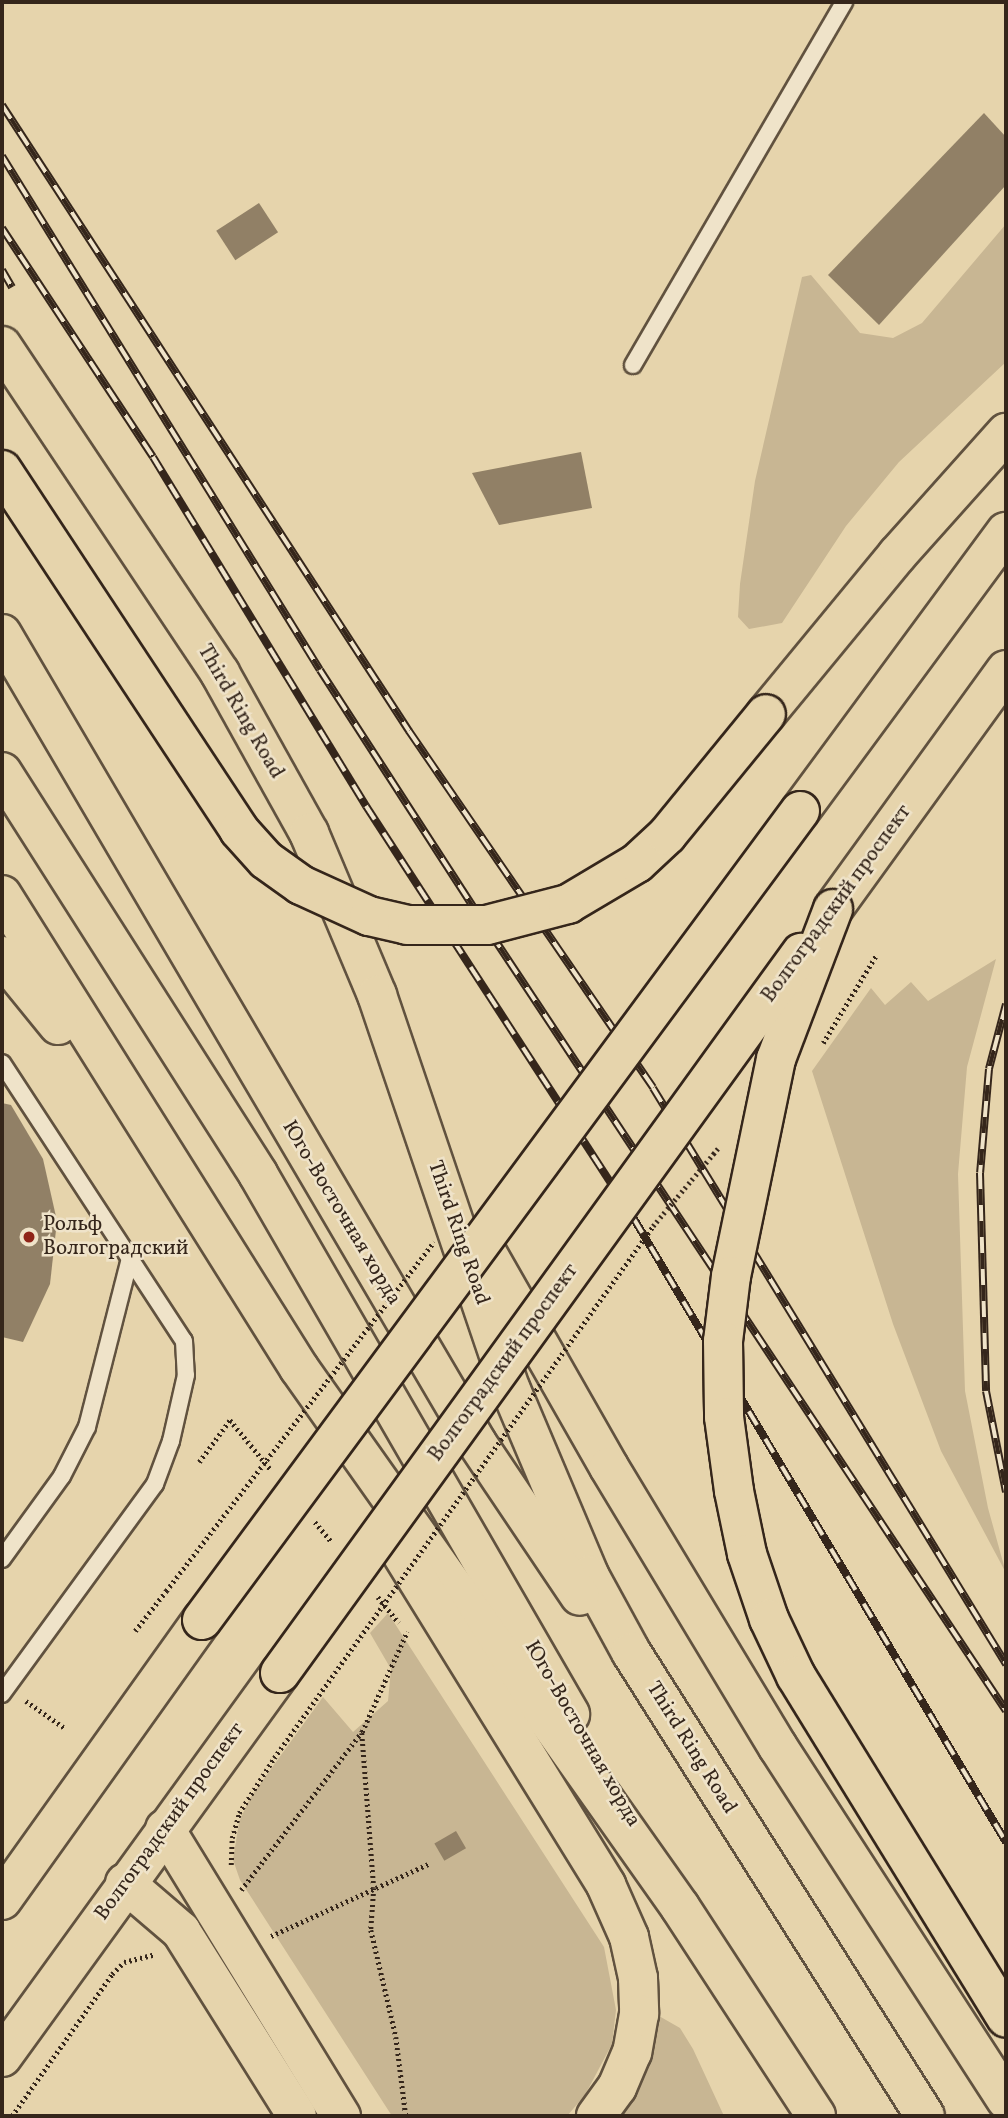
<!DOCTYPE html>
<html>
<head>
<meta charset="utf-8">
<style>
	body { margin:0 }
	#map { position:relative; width:1008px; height:2118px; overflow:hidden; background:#e6d4ac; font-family:Vollkorn,serif }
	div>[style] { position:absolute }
	.green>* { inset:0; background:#c8b693 }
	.building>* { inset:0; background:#918066; transform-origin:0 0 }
	.path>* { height:4.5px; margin-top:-2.25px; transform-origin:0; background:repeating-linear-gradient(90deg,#35261b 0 2px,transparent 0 5.5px) }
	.roads { filter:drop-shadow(2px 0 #61523f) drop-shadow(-2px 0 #61523f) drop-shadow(0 2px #61523f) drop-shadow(0 -2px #61523f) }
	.lane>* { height:16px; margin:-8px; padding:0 8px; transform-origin:8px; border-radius:8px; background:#efe3c9 }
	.primary>* { height:38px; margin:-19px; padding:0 19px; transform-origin:19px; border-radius:19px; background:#e6d4ac }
	.rail>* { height:8px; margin-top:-4px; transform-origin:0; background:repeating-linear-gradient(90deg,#efe3c9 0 16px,#35261b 0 32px); box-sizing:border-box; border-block:2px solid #35261b }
	.path-bridge>* { height:4.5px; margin-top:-2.25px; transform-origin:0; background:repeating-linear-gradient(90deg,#35261b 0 2px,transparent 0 5.5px) }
	.bridges { filter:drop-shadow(2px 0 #35261b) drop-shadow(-2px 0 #35261b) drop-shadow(0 2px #35261b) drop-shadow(0 -2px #35261b) }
	.primary-bridge>* { height:38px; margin:-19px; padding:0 19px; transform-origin:19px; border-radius:19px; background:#e6d4ac }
	.dots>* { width:19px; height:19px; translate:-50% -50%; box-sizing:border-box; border:4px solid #efe3c9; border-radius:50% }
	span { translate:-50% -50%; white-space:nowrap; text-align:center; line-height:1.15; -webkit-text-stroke:5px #efe3c9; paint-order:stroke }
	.street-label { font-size:21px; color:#35261b }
	.poi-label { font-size:21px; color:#35261b }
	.left { translate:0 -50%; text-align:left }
	.frame { position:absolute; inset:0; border:4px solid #35261b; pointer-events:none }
</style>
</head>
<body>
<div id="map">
	<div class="green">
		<div style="clip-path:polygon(1006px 224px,1006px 362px,899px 462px,846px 526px,782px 623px,749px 629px,738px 617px,740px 584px,755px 481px,802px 277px,811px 275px,860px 333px,893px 338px,922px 323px)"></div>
		<div style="clip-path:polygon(996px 959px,967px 1067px,958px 1174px,965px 1391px,988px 1508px,1006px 1573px,941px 1451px,893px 1324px,812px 1071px,871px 988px,885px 1005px,911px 982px,928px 1001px)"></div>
		<div style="clip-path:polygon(388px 1613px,604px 1947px,616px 2010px,612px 2044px,585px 2095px,567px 2116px,392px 2116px,240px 1880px,233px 1860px,239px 1822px,250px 1798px,323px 1697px,353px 1732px,388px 1701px,391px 1669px,370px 1633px)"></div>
		<div style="clip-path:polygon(659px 2016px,680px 2028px,693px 2049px,724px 2116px,622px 2116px,638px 2090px,652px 2052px)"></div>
	</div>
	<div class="building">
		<div style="clip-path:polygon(984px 113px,1006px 137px,1006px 185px,879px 325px,828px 275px)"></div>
		<div style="left:259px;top:203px;width:35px;height:51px;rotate:57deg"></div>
		<div style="clip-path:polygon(581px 452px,592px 508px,499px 525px,472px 473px)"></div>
		<div style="clip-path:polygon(2px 1103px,11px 1105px,43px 1159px,57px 1221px,50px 1284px,23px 1342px,2px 1337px)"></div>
		<div style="left:456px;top:1831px;width:20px;height:25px;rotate:60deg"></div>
	</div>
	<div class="path">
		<div style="left:823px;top:1043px;width:104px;rotate:-58.8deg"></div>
		<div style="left:199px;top:1462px;width:52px;rotate:-53.6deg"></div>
		<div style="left:230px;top:1420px;width:65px;rotate:50.6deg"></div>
		<div style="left:315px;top:1522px;width:26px;rotate:50deg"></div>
		<div style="left:378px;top:1597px;width:33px;rotate:51deg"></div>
		<div style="left:135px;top:1631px;width:51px;rotate:-52.2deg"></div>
		<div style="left:26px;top:1701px;width:49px;rotate:35deg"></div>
		<div style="left:362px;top:1733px;width:155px;rotate:85.6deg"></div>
		<div style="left:374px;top:1888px;width:42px;rotate:94.1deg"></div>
		<div style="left:371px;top:1930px;width:110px;rotate:76.8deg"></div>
		<div style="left:396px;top:2037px;width:80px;rotate:82.8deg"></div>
		<div style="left:231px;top:1865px;width:27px;rotate:-88deg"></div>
		<div style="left:232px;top:1838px;width:26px;rotate:-74deg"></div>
		<div style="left:239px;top:1813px;width:65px;rotate:-57.5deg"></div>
		<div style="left:241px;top:1890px;width:199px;rotate:-52.6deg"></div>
		<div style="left:362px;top:1732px;width:110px;rotate:-65.8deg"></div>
		<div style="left:271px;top:1936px;width:173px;rotate:-24.6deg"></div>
		<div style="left:12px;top:2116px;width:174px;rotate:-54.8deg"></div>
		<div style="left:112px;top:1974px;width:17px;rotate:-45deg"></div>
		<div style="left:124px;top:1962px;width:30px;rotate:-14deg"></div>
	</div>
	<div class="roads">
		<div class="lane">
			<div style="left:633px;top:365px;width:420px;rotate:-59.8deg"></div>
			<div style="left:2px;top:1063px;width:332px;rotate:56.8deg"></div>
			<div style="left:184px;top:1341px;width:34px;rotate:87deg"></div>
			<div style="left:186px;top:1375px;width:68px;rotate:102.8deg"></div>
			<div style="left:171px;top:1441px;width:46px;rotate:110.4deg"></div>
			<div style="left:155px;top:1484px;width:260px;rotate:126.1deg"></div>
			<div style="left:2px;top:1559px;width:102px;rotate:-54.1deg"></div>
			<div style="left:62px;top:1476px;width:55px;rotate:-63deg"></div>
			<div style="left:87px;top:1427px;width:174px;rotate:-75.7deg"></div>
		</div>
		<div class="primary">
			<div style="left:2px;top:346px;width:393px;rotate:56.3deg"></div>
			<div style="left:220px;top:673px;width:183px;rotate:60.9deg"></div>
			<div style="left:309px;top:833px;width:176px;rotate:67.2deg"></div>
			<div style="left:377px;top:995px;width:417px;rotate:71.3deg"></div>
			<div style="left:511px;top:1390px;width:201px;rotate:67.1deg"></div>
			<div style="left:589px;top:1575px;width:88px;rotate:61.4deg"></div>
			<div style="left:631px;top:1652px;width:549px;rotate:57.64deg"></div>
			<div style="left:2px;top:634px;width:938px;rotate:59.58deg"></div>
			<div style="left:477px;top:1443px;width:184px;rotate:56.1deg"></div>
			<div style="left:766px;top:714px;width:206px;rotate:-50.5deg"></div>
			<div style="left:897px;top:555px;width:164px;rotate:-48.2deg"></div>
			<div style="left:2px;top:772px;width:477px;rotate:57.5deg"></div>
			<div style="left:258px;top:1174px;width:624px;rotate:59.98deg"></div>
			<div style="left:800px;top:811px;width:347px;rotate:-53.6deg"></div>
			<div style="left:2px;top:895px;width:559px;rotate:57.88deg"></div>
			<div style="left:299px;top:1368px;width:660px;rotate:54.74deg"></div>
			<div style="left:680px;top:1907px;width:249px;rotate:56.9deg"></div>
			<div style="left:833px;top:909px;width:295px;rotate:-54.1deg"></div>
			<div style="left:2px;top:956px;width:89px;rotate:50.9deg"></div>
			<div style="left:479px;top:1239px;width:262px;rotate:60.3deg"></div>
			<div style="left:609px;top:1467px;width:327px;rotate:58.9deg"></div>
			<div style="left:778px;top:1747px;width:420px;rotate:57.1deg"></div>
			<div style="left:403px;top:1556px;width:387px;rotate:58.3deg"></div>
			<div style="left:606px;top:1885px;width:57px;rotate:66.1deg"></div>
			<div style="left:629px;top:1937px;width:42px;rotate:77.6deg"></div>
			<div style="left:638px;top:1978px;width:36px;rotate:88deg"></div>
			<div style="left:639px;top:2014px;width:39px;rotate:100deg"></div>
			<div style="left:632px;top:2052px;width:38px;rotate:113deg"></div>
			<div style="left:617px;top:2087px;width:36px;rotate:126deg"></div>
			<div style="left:165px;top:1829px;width:337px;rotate:58.5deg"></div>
			<div style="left:125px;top:1883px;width:74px;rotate:40.6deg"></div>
			<div style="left:181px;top:1931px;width:218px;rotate:57.9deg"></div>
			<div style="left:2px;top:1900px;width:344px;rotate:-54.5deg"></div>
			<div style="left:2px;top:2057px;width:474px;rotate:-54.1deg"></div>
		</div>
	</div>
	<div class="rail">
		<div style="left:2px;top:105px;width:747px;rotate:56.97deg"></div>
		<div style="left:409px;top:731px;width:432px;rotate:55.6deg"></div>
		<div style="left:653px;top:1088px;width:676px;rotate:58.5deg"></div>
		<div style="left:2px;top:156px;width:604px;rotate:58.26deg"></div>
		<div style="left:320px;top:670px;width:315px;rotate:57.1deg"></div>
		<div style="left:491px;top:934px;width:932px;rotate:56.46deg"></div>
		<div style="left:2px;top:228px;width:274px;rotate:56.6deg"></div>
		<div style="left:153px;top:457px;width:409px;rotate:58.6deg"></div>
		<div style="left:366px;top:806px;width:492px;rotate:57deg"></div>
		<div style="left:634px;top:1219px;width:726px;rotate:59.16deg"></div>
		<div style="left:2px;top:270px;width:20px;rotate:60deg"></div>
		<div style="left:1006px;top:1004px;width:67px;rotate:104.7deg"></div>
		<div style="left:989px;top:1069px;width:104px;rotate:94.9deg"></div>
		<div style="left:980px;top:1173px;width:218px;rotate:88.4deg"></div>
		<div style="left:986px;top:1391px;width:103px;rotate:78.8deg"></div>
	</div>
	<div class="path-bridge">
		<div style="left:166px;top:1591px;width:440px;rotate:-52.5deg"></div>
		<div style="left:274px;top:1758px;width:653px;rotate:-54.53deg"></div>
		<div style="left:653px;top:1226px;width:104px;rotate:-50.1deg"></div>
	</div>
	<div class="bridges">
		<div class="primary-bridge">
			<div style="left:2px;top:470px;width:431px;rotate:56.6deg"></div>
			<div style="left:239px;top:830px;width:40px;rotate:48deg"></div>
			<div style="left:266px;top:860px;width:43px;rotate:35.5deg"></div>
			<div style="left:301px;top:885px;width:75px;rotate:24.5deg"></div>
			<div style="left:369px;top:916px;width:39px;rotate:13deg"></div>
			<div style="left:407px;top:925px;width:80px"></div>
			<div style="left:487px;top:925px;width:84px;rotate:-14.5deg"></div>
			<div style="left:568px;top:904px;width:80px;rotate:-30.7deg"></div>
			<div style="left:637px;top:863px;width:41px;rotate:-43deg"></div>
			<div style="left:667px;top:835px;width:156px;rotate:-50.7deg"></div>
			<div style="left:833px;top:909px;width:160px;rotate:110.8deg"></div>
			<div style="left:776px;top:1059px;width:222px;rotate:101.7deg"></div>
			<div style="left:731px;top:1276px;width:65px;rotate:97deg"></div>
			<div style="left:723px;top:1341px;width:76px;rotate:89.2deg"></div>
			<div style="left:724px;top:1417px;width:75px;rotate:82.3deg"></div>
			<div style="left:734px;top:1491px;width:64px;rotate:78.3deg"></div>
			<div style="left:747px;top:1554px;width:69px;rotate:71.3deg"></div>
			<div style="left:769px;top:1619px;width:63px;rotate:64.7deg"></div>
			<div style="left:796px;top:1676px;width:401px;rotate:58.4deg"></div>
			<div style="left:202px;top:1620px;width:1006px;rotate:-53.53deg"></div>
			<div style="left:280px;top:1673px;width:889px;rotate:-54.11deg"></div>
		</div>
	</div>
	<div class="dots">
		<div style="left:29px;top:1237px;background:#8f2418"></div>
	</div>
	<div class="street-label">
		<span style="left:240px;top:712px;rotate:60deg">Third Ring Road</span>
		<span style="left:837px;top:904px;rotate:-54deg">Волгоградский проспект</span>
		<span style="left:341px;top:1213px;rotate:59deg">Юго-Восточная хорда</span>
		<span style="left:458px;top:1233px;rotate:71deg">Third Ring Road</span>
		<span style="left:504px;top:1363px;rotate:-54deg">Волгоградский проспект</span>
		<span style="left:582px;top:1734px;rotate:60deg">Юго-Восточная хорда</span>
		<span style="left:691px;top:1748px;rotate:58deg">Third Ring Road</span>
		<span style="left:170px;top:1822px;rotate:-54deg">Волгоградский проспект</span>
	</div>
	<div class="poi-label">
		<span class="left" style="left:43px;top:1237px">Рольф<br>Волгоградский</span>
	</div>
	<div class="frame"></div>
</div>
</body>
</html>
